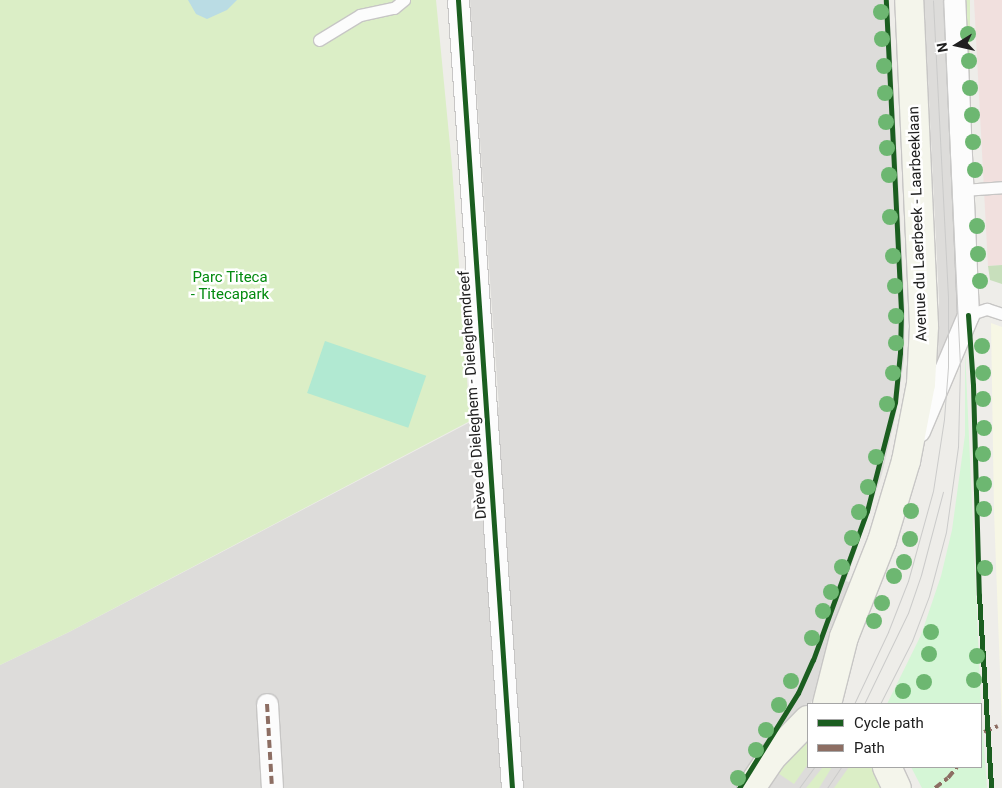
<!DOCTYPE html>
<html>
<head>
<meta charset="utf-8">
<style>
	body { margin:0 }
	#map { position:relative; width:1002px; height:788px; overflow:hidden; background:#eeede9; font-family:Roboto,sans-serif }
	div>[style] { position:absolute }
	.residential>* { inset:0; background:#dddcda }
	.commercial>* { inset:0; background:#f1e0de }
	.education>* { inset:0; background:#f7f7e5 }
	.grass>* { inset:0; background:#dbeec6; transform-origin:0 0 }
	.forest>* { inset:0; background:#c8dfbc }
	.park>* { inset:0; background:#d5f6d6 }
	.pitch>* { inset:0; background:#b1e9d2; transform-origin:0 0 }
	.water>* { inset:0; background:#badce4 }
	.roads { filter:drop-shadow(1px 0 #c7c6c5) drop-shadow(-1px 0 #c7c6c5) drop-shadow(0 1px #c7c6c5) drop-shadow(0 -1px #c7c6c5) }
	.lane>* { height:11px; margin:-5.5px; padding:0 5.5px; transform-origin:5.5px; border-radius:5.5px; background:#fcfcfc }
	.street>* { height:21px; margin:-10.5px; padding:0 10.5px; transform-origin:10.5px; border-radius:10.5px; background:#fcfcfc }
	.secondary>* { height:28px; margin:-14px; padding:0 14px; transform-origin:14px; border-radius:14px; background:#f4f5eb }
	.tram>* { height:1px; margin:-0.5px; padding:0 0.5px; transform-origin:0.5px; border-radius:0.5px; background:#cbcbca }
	.quiet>* { height:4px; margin-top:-2px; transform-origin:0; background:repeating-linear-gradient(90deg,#8d6e63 0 8px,transparent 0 12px) }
	.cycleway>* { height:5px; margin:-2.5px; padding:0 2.5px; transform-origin:2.5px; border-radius:2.5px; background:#1b5e20 }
	.trees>* { width:16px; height:16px; margin:-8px; border-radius:50%; background:#6db771 }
	span { translate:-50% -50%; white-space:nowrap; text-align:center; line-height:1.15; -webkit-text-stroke:5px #fff; paint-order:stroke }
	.street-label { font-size:15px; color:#202020 }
	.park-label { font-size:15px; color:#038a0f }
	.legend { position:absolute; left:807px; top:703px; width:175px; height:65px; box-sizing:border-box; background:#fff; border:1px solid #a6a6a6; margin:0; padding:6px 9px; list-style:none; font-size:15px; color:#202020 }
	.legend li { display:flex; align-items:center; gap:10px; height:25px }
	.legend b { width:25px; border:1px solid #a6a6a6 }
	.north { position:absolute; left:932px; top:20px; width:50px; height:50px; -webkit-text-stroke:4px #fff; paint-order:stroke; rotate:260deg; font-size:14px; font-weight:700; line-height:20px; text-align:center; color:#202020 }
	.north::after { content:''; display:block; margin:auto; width:18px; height:22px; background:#202020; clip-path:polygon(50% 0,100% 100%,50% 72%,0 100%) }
</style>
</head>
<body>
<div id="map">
	<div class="residential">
		<div style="clip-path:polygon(470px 0,889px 0,905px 312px,904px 359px,897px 409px,882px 474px,846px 581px,851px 583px,827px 645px,817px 686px,811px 703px,744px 788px,0 788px,0 665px,69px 632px,499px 407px)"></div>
		<div style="clip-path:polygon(924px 0,948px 0,962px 302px,938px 362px,939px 299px)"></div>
		<div style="clip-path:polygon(808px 730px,808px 767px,879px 767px,889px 788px,760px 788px)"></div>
	</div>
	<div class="commercial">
		<div style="clip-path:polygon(974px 0,1002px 0,1002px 265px,988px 266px)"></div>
	</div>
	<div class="education">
		<div style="clip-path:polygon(991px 323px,1002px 327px,1002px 726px,994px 511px)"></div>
	</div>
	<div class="grass">
		<div style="clip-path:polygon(0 0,436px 0,452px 166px,470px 421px,69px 632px,0 665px)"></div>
		<div style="left:959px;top:0;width:11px;height:160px"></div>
		<div style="clip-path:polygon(808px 730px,808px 764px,794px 784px,772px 769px)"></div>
		<div style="clip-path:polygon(823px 767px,832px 767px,819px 788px,806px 788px)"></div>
		<div style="clip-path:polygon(849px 767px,879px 767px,889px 788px,834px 788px)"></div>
	</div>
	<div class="forest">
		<div style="clip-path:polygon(1002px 265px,1002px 284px,990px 280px,988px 266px)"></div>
	</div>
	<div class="park">
		<div style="clip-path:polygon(965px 349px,981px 704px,887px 704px,921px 635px,941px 576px,952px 530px,965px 435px)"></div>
		<div style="clip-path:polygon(981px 707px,987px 788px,922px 788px,911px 767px,981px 767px)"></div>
	</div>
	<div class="pitch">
		<div style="left:325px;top:341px;width:107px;height:55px;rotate:19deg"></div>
	</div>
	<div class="water">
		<div style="clip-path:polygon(188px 0,237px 0,227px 10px,207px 19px,196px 14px)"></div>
	</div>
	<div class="roads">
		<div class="lane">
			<div style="left:319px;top:40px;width:48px;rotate:-31.4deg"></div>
			<div style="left:360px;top:15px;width:35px;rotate:-12deg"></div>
			<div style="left:394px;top:8px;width:13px;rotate:-39deg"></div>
			<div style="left:963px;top:190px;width:39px;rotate:-4deg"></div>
			<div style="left:968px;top:315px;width:20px;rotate:-18deg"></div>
			<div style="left:987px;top:309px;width:16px;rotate:18deg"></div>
		</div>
		<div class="street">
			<div style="left:458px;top:0;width:790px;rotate:86.08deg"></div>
			<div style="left:919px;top:431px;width:126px;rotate:-67.1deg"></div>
			<div style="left:968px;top:315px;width:315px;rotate:-92.5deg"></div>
			<div style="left:267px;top:704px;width:84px;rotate:86.6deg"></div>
		</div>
		<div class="secondary">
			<div style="left:827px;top:704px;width:69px;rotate:-75.8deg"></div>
			<div style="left:844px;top:637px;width:103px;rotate:-68.4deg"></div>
			<div style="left:882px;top:541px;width:84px;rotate:-73.3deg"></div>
			<div style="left:906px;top:461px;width:78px;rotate:-79deg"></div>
			<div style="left:921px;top:384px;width:58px;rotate:-87deg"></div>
			<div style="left:924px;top:326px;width:326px;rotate:-92.6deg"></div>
			<div style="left:887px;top:767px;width:23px;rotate:65deg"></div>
			<div style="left:751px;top:788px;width:36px;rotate:-56deg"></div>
			<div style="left:771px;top:758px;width:53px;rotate:-45.8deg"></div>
		</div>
	</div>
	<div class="tram">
		<div style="left:854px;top:704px;width:80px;rotate:-64.7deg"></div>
		<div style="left:888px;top:632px;width:55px;rotate:-68.6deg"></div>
		<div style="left:908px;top:581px;width:93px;rotate:-74.5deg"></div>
		<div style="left:933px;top:491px;width:73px;rotate:-81.3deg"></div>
		<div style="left:944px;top:419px;width:52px;rotate:-85.6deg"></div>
		<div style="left:948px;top:367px;width:70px;rotate:-90deg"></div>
		<div style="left:948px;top:297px;width:297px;rotate:-92.9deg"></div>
		<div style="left:864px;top:704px;width:101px;rotate:-64.2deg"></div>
		<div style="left:908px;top:613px;width:40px;rotate:-71.1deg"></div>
		<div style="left:921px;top:575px;width:86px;rotate:-75.2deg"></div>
		<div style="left:880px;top:704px;width:71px;rotate:-63.1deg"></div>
		<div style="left:912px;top:641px;width:48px;rotate:-69.3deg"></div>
		<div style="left:929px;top:596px;width:66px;rotate:-75.1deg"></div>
		<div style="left:946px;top:532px;width:86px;rotate:-82deg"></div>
		<div style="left:958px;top:447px;width:81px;rotate:-88.6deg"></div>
		<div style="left:960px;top:366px;width:366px;rotate:-92.7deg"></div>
		<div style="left:799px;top:788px;width:26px;rotate:-54deg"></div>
		<div style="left:827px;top:788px;width:25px;rotate:-56deg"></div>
	</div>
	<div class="quiet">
		<div style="left:267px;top:704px;width:84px;rotate:86.6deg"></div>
		<div style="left:984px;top:732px;width:15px;rotate:-23deg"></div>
		<div style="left:935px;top:788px;width:16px;rotate:-38deg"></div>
		<div style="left:948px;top:778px;width:14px;rotate:-51deg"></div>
	</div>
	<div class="cycleway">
		<div style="left:458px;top:0;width:790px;rotate:86.08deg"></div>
		<div style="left:968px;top:315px;width:70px;rotate:85.9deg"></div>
		<div style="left:973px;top:385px;width:210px;rotate:88.4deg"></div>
		<div style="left:979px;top:595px;width:193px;rotate:86.4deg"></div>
		<div style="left:739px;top:788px;width:112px;rotate:-58.2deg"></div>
		<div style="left:798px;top:693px;width:36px;rotate:-66deg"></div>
		<div style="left:813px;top:660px;width:158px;rotate:-70.1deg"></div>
		<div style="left:867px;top:511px;width:113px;rotate:-75.6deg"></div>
		<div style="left:895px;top:402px;width:49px;rotate:-84.2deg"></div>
		<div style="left:900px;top:353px;width:42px;rotate:-88.6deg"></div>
		<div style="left:901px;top:311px;width:311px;rotate:-92.8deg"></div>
	</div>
	<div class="trees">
		<div style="left:881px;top:12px"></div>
		<div style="left:968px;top:34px"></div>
		<div style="left:882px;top:39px"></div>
		<div style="left:969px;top:61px"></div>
		<div style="left:884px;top:66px"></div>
		<div style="left:970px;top:88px"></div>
		<div style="left:885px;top:93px"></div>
		<div style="left:972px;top:115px"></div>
		<div style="left:886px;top:122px"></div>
		<div style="left:973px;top:142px"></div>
		<div style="left:887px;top:148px"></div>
		<div style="left:975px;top:170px"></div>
		<div style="left:889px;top:175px"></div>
		<div style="left:890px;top:217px"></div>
		<div style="left:977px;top:226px"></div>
		<div style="left:978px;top:254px"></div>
		<div style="left:893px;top:256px"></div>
		<div style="left:980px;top:281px"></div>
		<div style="left:895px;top:286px"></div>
		<div style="left:896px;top:316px"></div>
		<div style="left:896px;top:343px"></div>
		<div style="left:982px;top:346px"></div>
		<div style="left:893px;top:373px"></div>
		<div style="left:983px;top:373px"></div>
		<div style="left:983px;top:399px"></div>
		<div style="left:887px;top:404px"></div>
		<div style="left:984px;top:428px"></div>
		<div style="left:983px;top:454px"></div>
		<div style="left:876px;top:457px"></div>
		<div style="left:984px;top:484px"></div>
		<div style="left:868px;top:487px"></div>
		<div style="left:984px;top:509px"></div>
		<div style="left:911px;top:511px"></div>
		<div style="left:859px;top:512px"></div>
		<div style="left:852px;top:538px"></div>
		<div style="left:910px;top:539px"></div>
		<div style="left:904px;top:562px"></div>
		<div style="left:842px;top:567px"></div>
		<div style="left:985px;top:568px"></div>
		<div style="left:894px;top:576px"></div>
		<div style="left:831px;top:592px"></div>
		<div style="left:882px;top:603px"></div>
		<div style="left:823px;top:611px"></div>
		<div style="left:874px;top:621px"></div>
		<div style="left:931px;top:632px"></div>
		<div style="left:812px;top:638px"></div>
		<div style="left:929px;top:654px"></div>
		<div style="left:977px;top:656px"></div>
		<div style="left:974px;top:680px"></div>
		<div style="left:791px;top:681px"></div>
		<div style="left:924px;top:682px"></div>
		<div style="left:903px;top:691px"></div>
		<div style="left:779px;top:705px"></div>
		<div style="left:766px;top:730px"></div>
		<div style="left:756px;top:750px"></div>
		<div style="left:738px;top:778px"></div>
	</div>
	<div class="street-label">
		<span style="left:918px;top:224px;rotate:-92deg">Avenue du Laerbeek - Laarbeeklaan</span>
		<span style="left:473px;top:395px;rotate:-94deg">Drève de Dieleghem - Dieleghemdreef</span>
	</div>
	<div class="park-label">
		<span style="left:230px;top:286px">Parc Titeca<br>- Titecapark</span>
	</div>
	<ul class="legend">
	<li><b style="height:6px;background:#1b5e20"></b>Cycle path</li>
	<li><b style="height:6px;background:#8d6e63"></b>Path</li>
	</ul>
	<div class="north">N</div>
</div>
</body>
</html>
